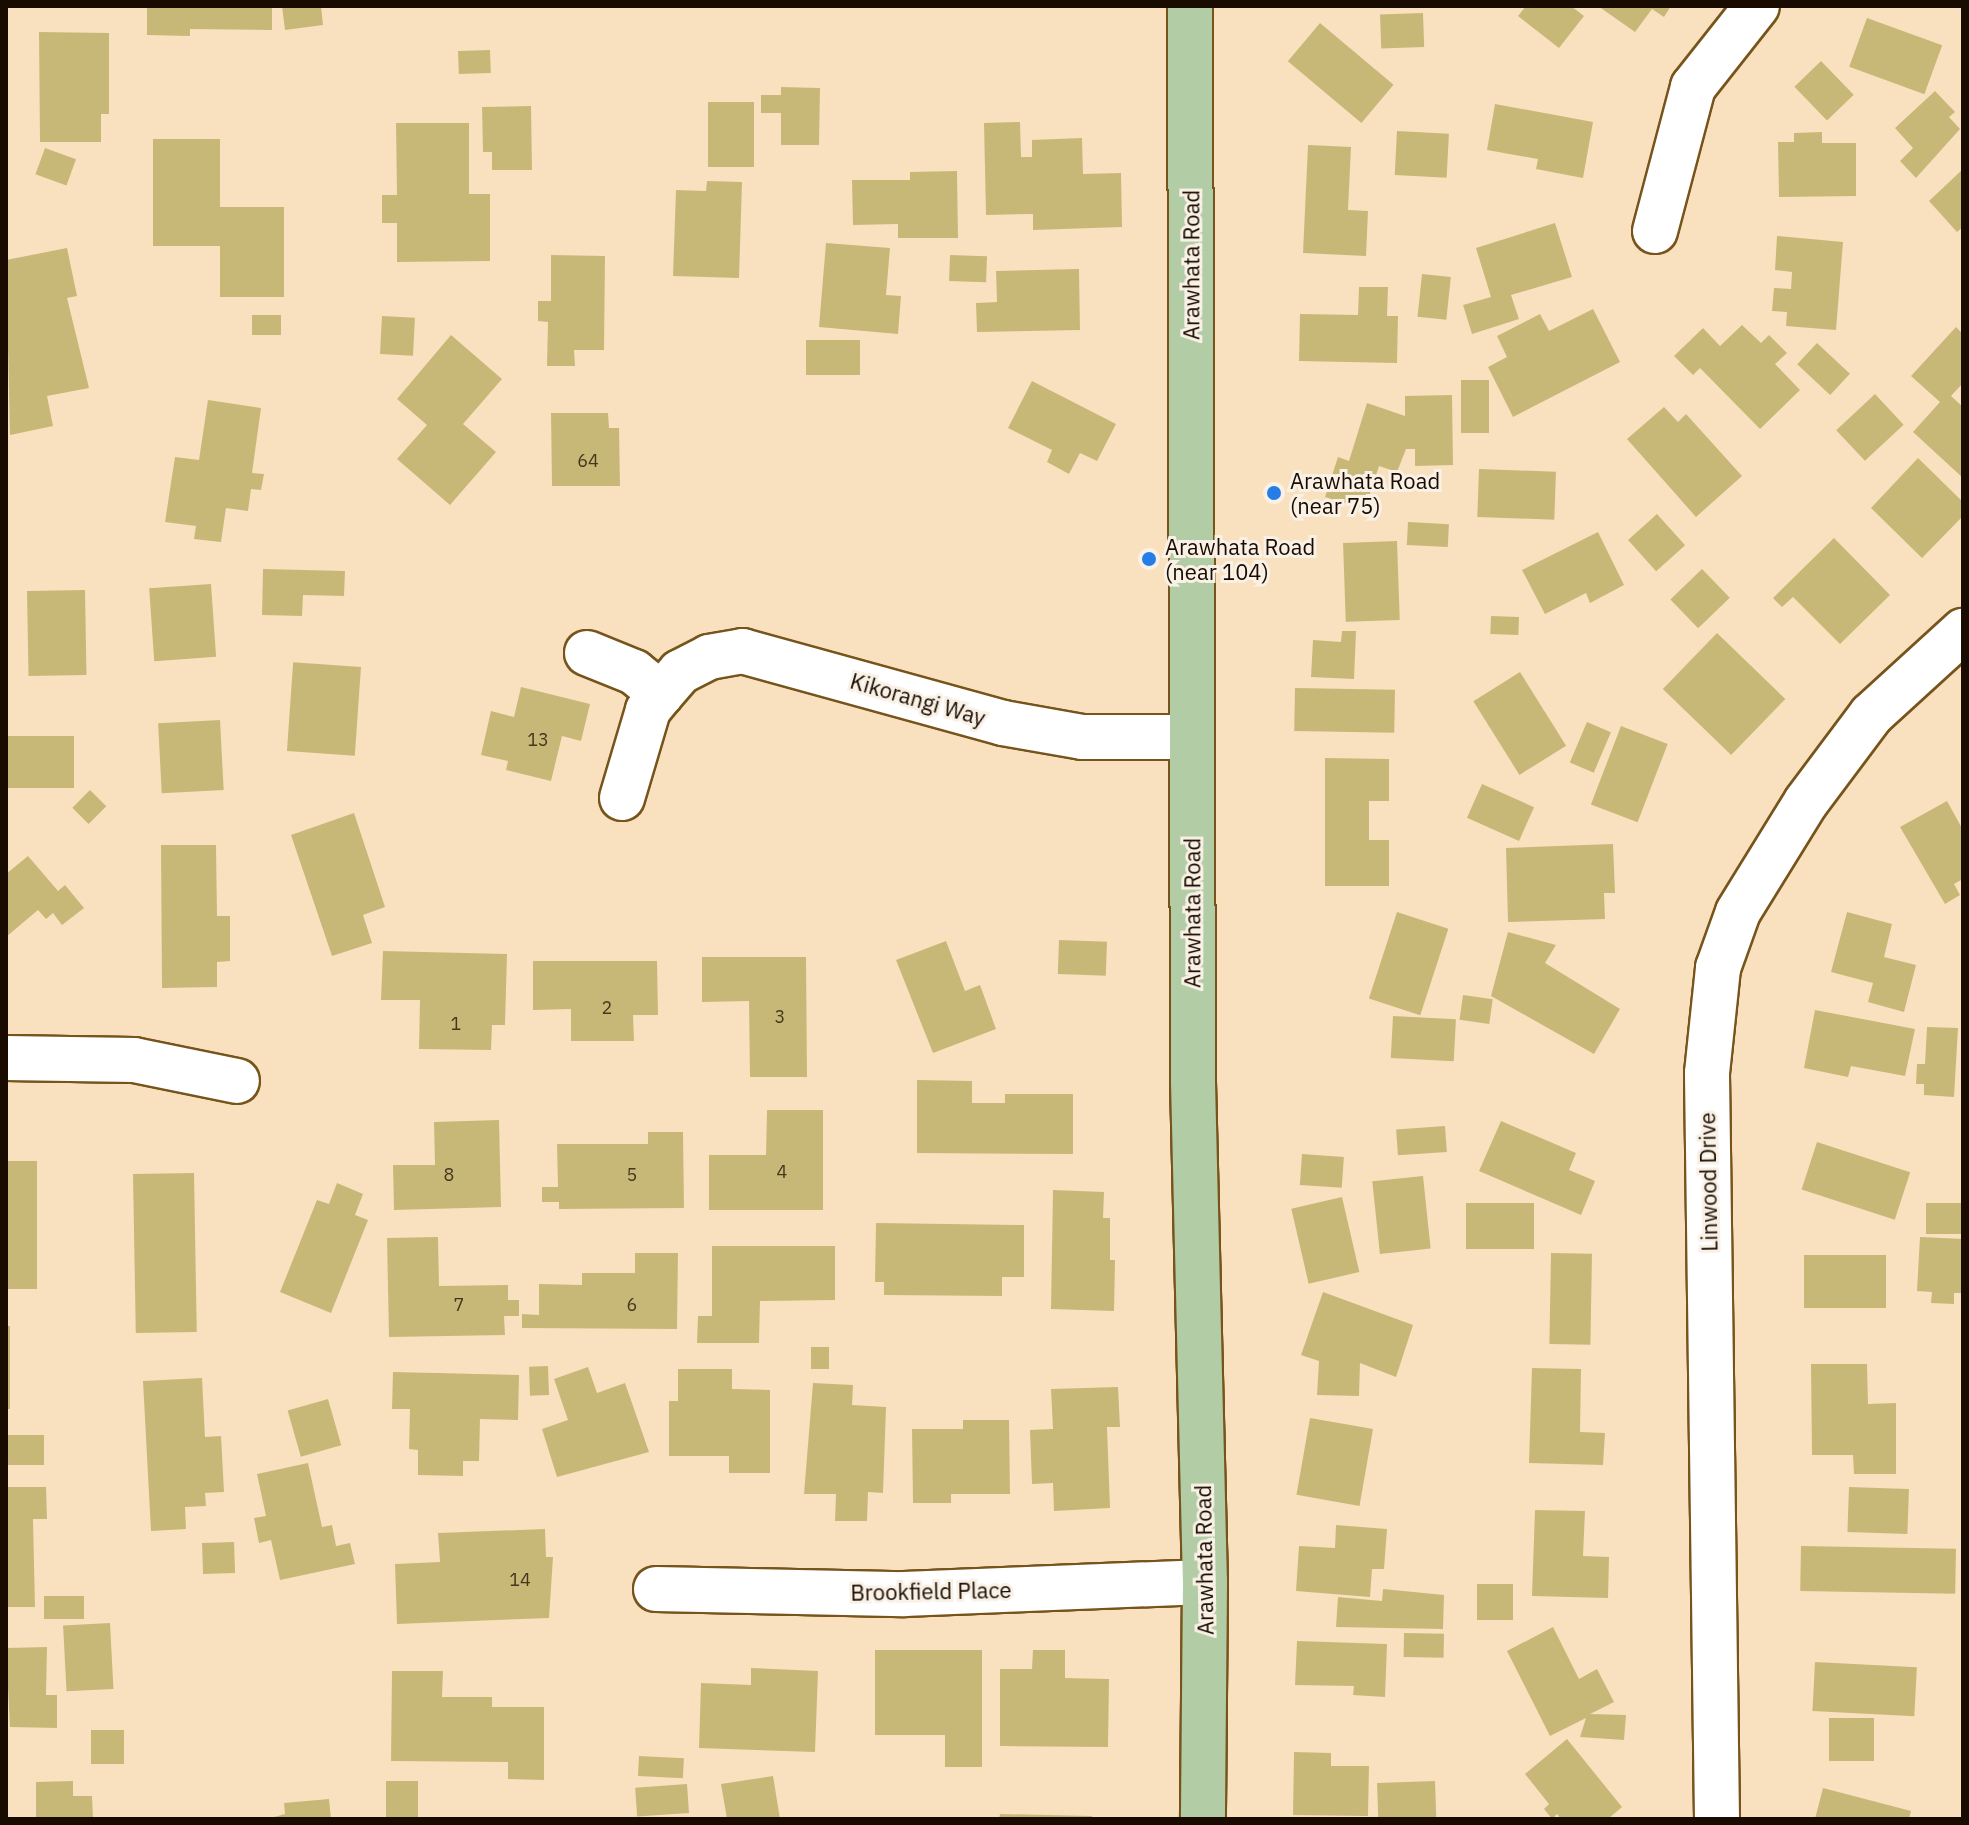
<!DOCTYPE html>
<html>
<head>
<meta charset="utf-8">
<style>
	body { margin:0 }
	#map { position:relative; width:1969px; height:1825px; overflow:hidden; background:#f9e1bf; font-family:"IBM Plex Sans",sans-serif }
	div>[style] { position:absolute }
	.building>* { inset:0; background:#c8b878; transform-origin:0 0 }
	.roads { filter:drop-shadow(2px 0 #77541b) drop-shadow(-2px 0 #77541b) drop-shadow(0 2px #77541b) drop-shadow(0 -2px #77541b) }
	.minor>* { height:44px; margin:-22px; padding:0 22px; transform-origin:22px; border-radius:22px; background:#fff }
	.major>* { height:44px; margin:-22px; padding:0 22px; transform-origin:22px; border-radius:22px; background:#b2cda5 }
	.dots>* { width:22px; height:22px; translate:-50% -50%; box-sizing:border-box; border:4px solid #f9f1e6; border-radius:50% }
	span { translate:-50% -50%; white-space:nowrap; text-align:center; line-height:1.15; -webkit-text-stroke:6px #f9f1e6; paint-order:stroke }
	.number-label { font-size:18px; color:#45361e }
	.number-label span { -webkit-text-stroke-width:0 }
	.street-label { font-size:22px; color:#190b00 }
	.poi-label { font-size:22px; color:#190b00 }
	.left { translate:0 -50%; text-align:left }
	.frame { position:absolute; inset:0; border:8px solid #190b00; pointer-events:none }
</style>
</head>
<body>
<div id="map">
	<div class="building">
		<div style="clip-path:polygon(147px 6px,272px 6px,272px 30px,190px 29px,190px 36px,147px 35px)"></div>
		<div style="clip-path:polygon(282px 6px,321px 6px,323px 25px,285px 30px)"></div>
		<div style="clip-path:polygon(1526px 6px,1571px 6px,1584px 16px,1559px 48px,1518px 16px)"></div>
		<div style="clip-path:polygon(1598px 6px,1671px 6px,1664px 17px,1652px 9px,1635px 32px)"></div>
		<div style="left:1423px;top:13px;width:34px;height:43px;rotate:88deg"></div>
		<div style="left:1867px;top:18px;width:80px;height:52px;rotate:20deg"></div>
		<div style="left:1320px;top:23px;width:96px;height:50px;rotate:40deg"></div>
		<div style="clip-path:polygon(39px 32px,109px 33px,109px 114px,101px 114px,101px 142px,40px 142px)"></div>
		<div style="left:490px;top:50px;width:23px;height:32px;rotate:88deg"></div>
		<div style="left:1821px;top:61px;width:47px;height:37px;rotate:46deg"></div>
		<div style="clip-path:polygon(781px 87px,820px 88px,819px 145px,781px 145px,781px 113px,761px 113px,761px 95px,781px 95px)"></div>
		<div style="clip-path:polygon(1935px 91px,1955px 112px,1949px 117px,1960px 129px,1916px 178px,1900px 161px,1913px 148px,1895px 128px)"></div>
		<div style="left:708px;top:102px;width:46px;height:65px"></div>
		<div style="clip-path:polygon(1495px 104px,1593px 122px,1583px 178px,1536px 169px,1538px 159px,1487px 150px)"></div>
		<div style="clip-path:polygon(531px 106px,532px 170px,492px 170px,492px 152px,483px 152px,482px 107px)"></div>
		<div style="clip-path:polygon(1020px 122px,1021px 157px,1032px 157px,1032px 140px,1082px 138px,1083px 174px,1121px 173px,1122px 227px,1033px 230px,1033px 214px,986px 215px,984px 123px)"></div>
		<div style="clip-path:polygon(396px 123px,469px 123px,469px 194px,490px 194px,490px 261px,397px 262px,397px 223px,382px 223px,382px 195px,397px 195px)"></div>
		<div style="left:1397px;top:131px;width:52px;height:44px;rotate:3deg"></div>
		<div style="clip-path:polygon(1822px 132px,1822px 143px,1856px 143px,1856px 196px,1779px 197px,1778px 142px,1794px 142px,1794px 133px)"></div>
		<div style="clip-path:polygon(153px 139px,220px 139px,220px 207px,284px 207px,284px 297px,220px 297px,220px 246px,153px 246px)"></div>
		<div style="clip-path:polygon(1308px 145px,1351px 147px,1348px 210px,1368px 211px,1366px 256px,1303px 253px)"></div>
		<div style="left:45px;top:148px;width:33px;height:28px;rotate:20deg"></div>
		<div style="clip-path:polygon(1963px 169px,1963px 227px,1957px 232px,1929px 201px)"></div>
		<div style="clip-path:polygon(957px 171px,958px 238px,898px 238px,898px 224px,853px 225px,852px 180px,910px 180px,910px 172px)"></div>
		<div style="clip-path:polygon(707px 181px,742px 182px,739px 278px,673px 276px,676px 190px,706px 191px)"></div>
		<div style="clip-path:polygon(1555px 223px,1572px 277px,1511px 295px,1519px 319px,1472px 334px,1463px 305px,1491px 297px,1476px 248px)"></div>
		<div style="clip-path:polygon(1777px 236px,1843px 242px,1836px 330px,1786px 326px,1787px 312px,1772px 311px,1774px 288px,1791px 289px,1792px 272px,1775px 270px)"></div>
		<div style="clip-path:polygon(826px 243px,890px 248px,886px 295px,901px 296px,898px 334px,819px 327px)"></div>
		<div style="clip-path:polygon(67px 248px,77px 296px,67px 298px,89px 388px,47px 396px,53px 426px,10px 435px,6px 260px)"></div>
		<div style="clip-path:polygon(551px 255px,605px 256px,604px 350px,574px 350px,575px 366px,547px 366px,548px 322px,538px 321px,538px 301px,551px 301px)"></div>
		<div style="left:950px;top:255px;width:37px;height:26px;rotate:2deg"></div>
		<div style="clip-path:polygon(1079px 269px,1080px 330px,977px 332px,976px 303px,997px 302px,996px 271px)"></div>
		<div style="left:1422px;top:274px;width:29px;height:43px;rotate:6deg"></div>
		<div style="clip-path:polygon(1359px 287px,1388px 287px,1387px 316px,1398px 316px,1397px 363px,1299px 361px,1300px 314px,1358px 315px)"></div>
		<div style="clip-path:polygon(1593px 309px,1620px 362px,1513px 417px,1488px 367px,1507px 357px,1497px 336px,1540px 314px,1549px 331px)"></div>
		<div style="left:252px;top:315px;width:29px;height:20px"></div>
		<div style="left:382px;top:316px;width:33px;height:38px;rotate:3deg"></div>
		<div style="clip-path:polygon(1742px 325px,1761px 343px,1769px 335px,1787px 353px,1775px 364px,1800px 390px,1760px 429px,1700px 368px,1693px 375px,1674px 356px,1703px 328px,1720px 346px)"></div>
		<div style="clip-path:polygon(1956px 327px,1963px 334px,1963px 383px,1951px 396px,1963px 407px,1963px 478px,1913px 432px,1940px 402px,1911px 376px)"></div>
		<div style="clip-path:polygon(451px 335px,502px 379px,463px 424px,496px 452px,450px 505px,397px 459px,427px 425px,397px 399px)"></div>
		<div style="left:806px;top:340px;width:54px;height:35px"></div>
		<div style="left:1817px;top:343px;width:45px;height:29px;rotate:43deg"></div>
		<div style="left:1461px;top:380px;width:28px;height:53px"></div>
		<div style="clip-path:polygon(1032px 381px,1116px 424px,1097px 461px,1080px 453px,1069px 474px,1047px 462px,1052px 450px,1008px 428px)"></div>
		<div style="left:1875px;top:394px;width:42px;height:53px;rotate:47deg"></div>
		<div style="clip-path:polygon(1452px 395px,1453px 465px,1415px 466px,1415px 449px,1406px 449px,1397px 472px,1379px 466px,1365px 509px,1325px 497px,1338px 457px,1349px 461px,1367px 403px,1405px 416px,1405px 396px)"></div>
		<div style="clip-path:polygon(208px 400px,261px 408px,252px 473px,264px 474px,261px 490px,251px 489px,248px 511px,226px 508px,221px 542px,194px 539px,196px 526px,165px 522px,175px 457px,199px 460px)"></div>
		<div style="clip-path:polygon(1664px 407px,1678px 422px,1686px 414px,1742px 476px,1696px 517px,1627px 439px)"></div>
		<div style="clip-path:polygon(551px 413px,608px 413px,609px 428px,619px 428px,620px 486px,552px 486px)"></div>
		<div style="clip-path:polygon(1918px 458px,1963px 502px,1963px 516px,1922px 558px,1871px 508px)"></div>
		<div style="left:1479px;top:469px;width:77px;height:48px;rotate:2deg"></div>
		<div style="left:1657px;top:514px;width:42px;height:39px;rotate:48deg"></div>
		<div style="left:1408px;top:522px;width:41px;height:23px;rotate:3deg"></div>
		<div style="clip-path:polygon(1598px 532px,1624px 585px,1590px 603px,1586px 593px,1545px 614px,1522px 570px)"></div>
		<div style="clip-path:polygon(1834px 538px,1890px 595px,1840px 644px,1793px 597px,1782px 607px,1773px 598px)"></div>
		<div style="left:1397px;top:541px;width:79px;height:54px;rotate:88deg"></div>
		<div style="clip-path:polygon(263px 569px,345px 571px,344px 596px,303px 595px,302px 616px,262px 615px)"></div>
		<div style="left:1702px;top:569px;width:40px;height:44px;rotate:46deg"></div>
		<div style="left:211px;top:584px;width:73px;height:62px;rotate:86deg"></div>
		<div style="left:85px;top:590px;width:85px;height:58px;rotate:89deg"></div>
		<div style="left:1491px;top:616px;width:28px;height:18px;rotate:2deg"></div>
		<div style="clip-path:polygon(1342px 631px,1356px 631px,1354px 679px,1311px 677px,1313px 640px,1341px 642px)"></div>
		<div style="left:1717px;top:633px;width:95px;height:78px;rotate:44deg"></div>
		<div style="left:361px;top:667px;width:89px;height:68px;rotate:94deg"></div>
		<div style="left:1520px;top:672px;width:87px;height:55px;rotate:58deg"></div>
		<div style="clip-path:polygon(521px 687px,590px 704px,581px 741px,562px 736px,551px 781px,506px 770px,508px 761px,481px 755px,491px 711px,514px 717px)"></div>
		<div style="left:1295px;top:688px;width:100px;height:43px;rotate:1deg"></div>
		<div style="left:220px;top:720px;width:70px;height:62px;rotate:87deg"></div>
		<div style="left:1587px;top:722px;width:26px;height:44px;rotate:23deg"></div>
		<div style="left:1621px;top:726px;width:50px;height:84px;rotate:21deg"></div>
		<div style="left:6px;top:736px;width:68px;height:52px"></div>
		<div style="clip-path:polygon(1325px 758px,1389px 759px,1389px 801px,1369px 801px,1369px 840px,1389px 840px,1389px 886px,1325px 886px)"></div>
		<div style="left:1482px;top:784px;width:57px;height:37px;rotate:24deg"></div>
		<div style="left:90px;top:790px;width:23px;height:25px;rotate:45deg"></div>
		<div style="clip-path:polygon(1947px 801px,1963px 830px,1963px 879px,1954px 884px,1960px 895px,1945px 904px,1900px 827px)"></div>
		<div style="clip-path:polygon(354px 813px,385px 907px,363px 915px,372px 943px,332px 956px,291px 835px)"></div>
		<div style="clip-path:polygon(1613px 844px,1615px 893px,1604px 893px,1605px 919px,1508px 922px,1506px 848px)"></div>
		<div style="clip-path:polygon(161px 845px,216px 845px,217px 916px,230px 916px,230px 961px,217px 962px,217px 987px,162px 988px)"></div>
		<div style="clip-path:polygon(28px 856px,58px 891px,65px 885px,84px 908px,62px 925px,53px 913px,46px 919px,38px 910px,6px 937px,6px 874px)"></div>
		<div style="left:1397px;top:912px;width:54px;height:91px;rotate:18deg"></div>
		<div style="clip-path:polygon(1847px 912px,1892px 924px,1884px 957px,1916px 965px,1904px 1012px,1868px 1002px,1873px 983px,1831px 972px)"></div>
		<div style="clip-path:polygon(1508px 932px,1556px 945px,1545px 963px,1620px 1009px,1594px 1054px,1491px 996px)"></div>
		<div style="left:1059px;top:940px;width:48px;height:34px;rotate:2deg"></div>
		<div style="clip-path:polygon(946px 941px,965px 991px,980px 985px,996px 1029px,933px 1053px,896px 960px)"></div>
		<div style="clip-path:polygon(383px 951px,507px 954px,505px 1025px,492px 1025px,491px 1050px,419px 1049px,420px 1000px,381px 1000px)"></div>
		<div style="clip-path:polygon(702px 957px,806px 957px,807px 1077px,750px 1077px,749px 1001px,702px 1002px)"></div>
		<div style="clip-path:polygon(533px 961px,657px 961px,658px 1015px,633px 1015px,634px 1041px,571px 1041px,571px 1009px,533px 1010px)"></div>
		<div style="left:1463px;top:995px;width:30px;height:25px;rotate:8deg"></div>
		<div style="clip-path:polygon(1815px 1010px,1915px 1029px,1905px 1076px,1851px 1066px,1848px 1077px,1804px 1068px)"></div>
		<div style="left:1393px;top:1016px;width:63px;height:42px;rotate:3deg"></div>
		<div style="clip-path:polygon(1927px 1027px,1958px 1028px,1954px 1097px,1924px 1095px,1924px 1084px,1916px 1084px,1917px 1064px,1925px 1064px)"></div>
		<div style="clip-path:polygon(917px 1080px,972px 1081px,972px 1103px,1005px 1103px,1005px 1094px,1073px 1094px,1073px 1154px,917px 1153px)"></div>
		<div style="clip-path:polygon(767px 1110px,823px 1110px,823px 1210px,709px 1210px,709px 1155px,766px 1155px)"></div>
		<div style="clip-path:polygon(499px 1120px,501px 1207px,394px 1210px,393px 1165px,435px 1165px,434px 1122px)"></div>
		<div style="clip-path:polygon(1501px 1121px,1576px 1153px,1569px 1170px,1595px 1181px,1581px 1215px,1479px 1171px)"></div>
		<div style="left:1445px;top:1126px;width:26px;height:49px;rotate:86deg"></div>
		<div style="clip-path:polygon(648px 1132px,683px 1132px,684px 1208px,559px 1209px,559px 1202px,542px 1202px,542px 1187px,558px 1187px,557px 1144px,648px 1144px)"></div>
		<div style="left:1817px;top:1142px;width:98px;height:50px;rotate:18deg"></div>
		<div style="left:1302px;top:1154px;width:42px;height:31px;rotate:4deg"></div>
		<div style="left:6px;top:1161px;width:31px;height:128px"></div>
		<div style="left:194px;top:1173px;width:159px;height:61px;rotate:89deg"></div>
		<div style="left:1423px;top:1176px;width:73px;height:51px;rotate:84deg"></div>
		<div style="clip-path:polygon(337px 1183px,363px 1194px,355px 1215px,368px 1220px,331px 1313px,280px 1292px,317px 1200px,329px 1204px)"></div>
		<div style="clip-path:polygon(1053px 1190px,1104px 1192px,1103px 1218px,1110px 1218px,1110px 1260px,1115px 1260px,1114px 1311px,1051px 1309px)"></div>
		<div style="left:1342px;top:1197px;width:77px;height:52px;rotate:77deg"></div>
		<div style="left:1466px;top:1203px;width:68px;height:46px"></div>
		<div style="left:1963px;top:1203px;width:31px;height:37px;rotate:90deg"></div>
		<div style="clip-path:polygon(876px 1223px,1024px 1225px,1024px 1277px,1002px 1277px,1002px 1296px,884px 1295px,884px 1282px,875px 1282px)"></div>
		<div style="clip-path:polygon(438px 1237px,439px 1286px,508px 1285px,508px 1300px,519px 1300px,519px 1316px,504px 1316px,505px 1335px,389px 1337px,387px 1238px)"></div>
		<div style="clip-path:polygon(1920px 1237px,1963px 1239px,1963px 1293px,1954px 1293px,1954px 1304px,1931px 1303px,1932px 1292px,1917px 1291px)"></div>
		<div style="clip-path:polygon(712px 1246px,835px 1246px,835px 1300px,760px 1301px,759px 1343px,697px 1343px,698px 1316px,712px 1316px)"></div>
		<div style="clip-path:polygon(635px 1253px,678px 1253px,677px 1329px,522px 1328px,522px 1314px,539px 1315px,539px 1284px,582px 1285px,582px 1273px,635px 1273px)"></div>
		<div style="left:1551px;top:1253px;width:41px;height:91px;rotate:1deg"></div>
		<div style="left:1886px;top:1255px;width:53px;height:82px;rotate:90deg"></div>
		<div style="clip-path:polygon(1323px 1292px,1413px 1325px,1396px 1377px,1360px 1363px,1359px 1396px,1317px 1395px,1319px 1361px,1301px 1355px)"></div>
		<div style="left:6px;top:1326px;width:4px;height:83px"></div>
		<div style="left:811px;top:1347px;width:18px;height:22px"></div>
		<div style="clip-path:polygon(1811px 1364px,1867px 1364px,1868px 1404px,1896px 1403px,1896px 1474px,1854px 1474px,1853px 1455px,1812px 1455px)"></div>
		<div style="left:548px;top:1366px;width:29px;height:19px;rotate:88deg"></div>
		<div style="clip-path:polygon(588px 1367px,597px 1393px,625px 1383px,649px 1452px,557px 1477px,542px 1429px,568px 1420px,554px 1379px)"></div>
		<div style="clip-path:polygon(1532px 1368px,1581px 1369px,1580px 1432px,1605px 1433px,1603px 1465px,1529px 1463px)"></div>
		<div style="clip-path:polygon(678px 1369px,732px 1369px,732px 1389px,770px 1390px,770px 1473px,729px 1473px,729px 1456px,669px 1456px,669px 1401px,678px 1401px)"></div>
		<div style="clip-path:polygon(393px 1372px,519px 1375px,518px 1420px,480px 1419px,479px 1461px,463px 1461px,463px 1476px,418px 1475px,418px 1450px,409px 1449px,410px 1409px,392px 1409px)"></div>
		<div style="clip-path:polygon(202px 1378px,205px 1437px,221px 1436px,224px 1492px,205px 1493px,206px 1506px,185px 1507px,186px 1529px,151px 1531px,143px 1381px)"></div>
		<div style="clip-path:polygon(813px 1383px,853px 1385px,852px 1405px,886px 1407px,883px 1493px,868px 1492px,867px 1521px,835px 1521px,836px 1494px,804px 1494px)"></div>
		<div style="clip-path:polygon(1118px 1387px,1120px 1427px,1107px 1427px,1110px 1508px,1054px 1511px,1053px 1483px,1032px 1484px,1030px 1430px,1053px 1429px,1051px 1389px)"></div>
		<div style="left:328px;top:1399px;width:48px;height:42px;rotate:74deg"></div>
		<div style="left:1310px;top:1418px;width:64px;height:78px;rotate:10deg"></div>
		<div style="clip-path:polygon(963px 1420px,1009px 1420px,1010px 1494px,951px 1494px,951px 1503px,913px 1503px,912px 1429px,963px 1429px)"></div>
		<div style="left:6px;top:1435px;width:38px;height:30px"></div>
		<div style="clip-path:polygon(308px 1463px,322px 1527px,332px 1525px,336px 1546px,350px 1543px,355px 1564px,280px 1580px,271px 1540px,259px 1543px,254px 1518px,266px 1516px,257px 1474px)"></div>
		<div style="clip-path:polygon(6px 1487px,46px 1487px,47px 1519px,33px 1519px,35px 1607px,6px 1607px)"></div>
		<div style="left:1849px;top:1487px;width:60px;height:45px;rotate:2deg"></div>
		<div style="clip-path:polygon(1535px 1510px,1585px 1511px,1583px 1556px,1609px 1557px,1608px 1598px,1532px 1596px)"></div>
		<div style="clip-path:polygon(1336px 1525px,1387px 1529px,1384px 1569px,1372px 1569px,1370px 1597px,1296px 1591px,1299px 1546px,1335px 1548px)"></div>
		<div style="clip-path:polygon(545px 1529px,546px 1557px,553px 1557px,549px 1618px,397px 1624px,395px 1564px,440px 1562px,438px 1533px)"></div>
		<div style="left:234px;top:1542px;width:31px;height:32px;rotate:88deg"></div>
		<div style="left:1801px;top:1546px;width:155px;height:45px;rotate:1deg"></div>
		<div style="left:1477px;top:1584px;width:36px;height:36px"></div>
		<div style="clip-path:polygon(1383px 1589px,1444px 1595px,1443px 1629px,1336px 1627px,1338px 1597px,1382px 1601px)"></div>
		<div style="left:44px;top:1596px;width:40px;height:23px"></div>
		<div style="left:110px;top:1623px;width:66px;height:47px;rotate:87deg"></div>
		<div style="clip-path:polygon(1553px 1627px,1579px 1679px,1597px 1669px,1614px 1702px,1590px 1714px,1626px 1715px,1624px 1740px,1580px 1737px,1586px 1718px,1550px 1736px,1507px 1651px)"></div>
		<div style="left:1404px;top:1633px;width:40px;height:24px;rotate:1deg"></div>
		<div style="clip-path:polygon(1297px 1641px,1387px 1644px,1385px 1697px,1353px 1695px,1354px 1686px,1295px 1685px)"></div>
		<div style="clip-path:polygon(47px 1647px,46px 1695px,57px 1695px,57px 1728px,10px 1727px,6px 1648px)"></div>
		<div style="clip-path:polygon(875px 1650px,982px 1650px,982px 1767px,945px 1767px,945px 1735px,875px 1735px)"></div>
		<div style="clip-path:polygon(1033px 1650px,1065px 1650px,1065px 1678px,1109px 1679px,1108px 1747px,1000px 1746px,1000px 1669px,1032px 1669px)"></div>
		<div style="left:1815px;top:1662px;width:102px;height:49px;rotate:3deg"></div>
		<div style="clip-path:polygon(751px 1668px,818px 1671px,815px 1752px,699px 1748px,701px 1683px,751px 1685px)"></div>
		<div style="clip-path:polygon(392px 1671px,443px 1671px,442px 1697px,492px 1697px,492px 1707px,544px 1707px,544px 1780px,508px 1779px,508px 1762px,391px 1761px)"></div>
		<div style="left:1829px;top:1718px;width:45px;height:43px"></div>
		<div style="left:124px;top:1730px;width:34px;height:33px;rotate:90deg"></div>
		<div style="clip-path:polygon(1567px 1739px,1622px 1807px,1608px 1819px,1561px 1819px,1557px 1814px,1552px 1819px,1544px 1809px,1549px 1804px,1525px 1774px)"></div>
		<div style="clip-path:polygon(1294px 1752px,1331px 1753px,1331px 1766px,1369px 1766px,1368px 1816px,1293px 1815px)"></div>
		<div style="left:639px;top:1756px;width:45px;height:20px;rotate:3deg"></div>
		<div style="clip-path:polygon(773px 1776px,780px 1819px,727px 1819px,721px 1784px)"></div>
		<div style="clip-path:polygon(73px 1781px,73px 1796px,92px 1796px,93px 1819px,36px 1819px,36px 1782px)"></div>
		<div style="left:386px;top:1781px;width:32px;height:38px"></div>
		<div style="left:1435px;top:1781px;width:38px;height:58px;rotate:88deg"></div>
		<div style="left:687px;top:1784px;width:29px;height:52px;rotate:86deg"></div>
		<div style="clip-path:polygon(1823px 1788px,1911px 1811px,1909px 1819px,1815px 1819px)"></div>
		<div style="clip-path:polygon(329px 1799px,331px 1819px,267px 1819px,285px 1814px,284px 1803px)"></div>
		<div style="clip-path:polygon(1000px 1814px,1092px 1816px,1092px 1819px,999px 1819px)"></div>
	</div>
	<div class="roads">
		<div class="minor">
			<div style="left:1655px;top:231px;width:149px;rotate:-75.2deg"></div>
			<div style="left:1693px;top:87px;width:103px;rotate:-51.7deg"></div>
			<div style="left:587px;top:653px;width:51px;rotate:22deg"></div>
			<div style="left:634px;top:672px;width:35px;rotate:39deg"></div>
			<div style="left:622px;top:798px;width:92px;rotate:-73.5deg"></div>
			<div style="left:648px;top:710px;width:21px;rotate:-51deg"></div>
			<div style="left:661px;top:694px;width:29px;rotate:-49deg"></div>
			<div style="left:680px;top:672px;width:33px;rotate:-27deg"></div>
			<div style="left:709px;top:657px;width:34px;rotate:-10deg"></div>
			<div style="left:742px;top:651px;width:271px;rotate:15.4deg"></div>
			<div style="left:1003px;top:723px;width:80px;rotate:10deg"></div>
			<div style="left:1082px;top:737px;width:109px"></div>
			<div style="left:6px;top:1058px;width:128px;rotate:0.9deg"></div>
			<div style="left:134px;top:1060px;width:105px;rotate:11.5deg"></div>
			<div style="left:656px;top:1589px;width:248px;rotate:1.2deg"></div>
			<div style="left:904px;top:1594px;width:301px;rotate:-2.3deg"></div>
			<div style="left:1717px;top:1819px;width:746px;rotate:-90.77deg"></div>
			<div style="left:1707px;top:1073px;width:106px;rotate:-84deg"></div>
			<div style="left:1718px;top:968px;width:59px;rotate:-70.3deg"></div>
			<div style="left:1738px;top:912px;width:129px;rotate:-58.3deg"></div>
			<div style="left:1806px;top:802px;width:109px;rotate:-53.2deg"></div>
			<div style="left:1871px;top:715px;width:125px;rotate:-42.4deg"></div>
		</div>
		<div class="major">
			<div style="left:1190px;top:6px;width:1076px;rotate:89.84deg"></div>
			<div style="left:1193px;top:1082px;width:500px;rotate:88.63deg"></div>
			<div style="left:1205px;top:1582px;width:237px;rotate:90.5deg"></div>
		</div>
	</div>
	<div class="dots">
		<div style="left:1274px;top:493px;background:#257ee8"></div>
		<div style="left:1149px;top:559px;background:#257ee8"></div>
	</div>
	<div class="number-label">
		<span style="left:588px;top:461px">64</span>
		<span style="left:538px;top:740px">13</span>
		<span style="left:607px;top:1008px">2</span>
		<span style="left:780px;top:1017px">3</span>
		<span style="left:456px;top:1024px">1</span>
		<span style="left:782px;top:1172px">4</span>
		<span style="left:449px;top:1175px">8</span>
		<span style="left:632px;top:1175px">5</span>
		<span style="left:459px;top:1305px">7</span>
		<span style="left:632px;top:1305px">6</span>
		<span style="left:520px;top:1580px">14</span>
	</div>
	<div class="street-label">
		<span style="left:1191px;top:265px;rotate:-90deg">Arawhata Road</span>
		<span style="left:918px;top:699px;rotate:16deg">Kikorangi Way</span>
		<span style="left:1192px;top:913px;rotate:-90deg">Arawhata Road</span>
		<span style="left:1708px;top:1182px;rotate:-91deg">Linwood Drive</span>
		<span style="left:1204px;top:1560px;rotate:-91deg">Arawhata Road</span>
		<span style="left:931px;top:1591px;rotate:-1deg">Brookfield Place</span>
	</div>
	<div class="poi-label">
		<span class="left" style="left:1290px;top:493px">Arawhata Road<br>(near 75)</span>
		<span class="left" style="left:1165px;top:559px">Arawhata Road<br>(near 104)</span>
	</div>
	<div class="frame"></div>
</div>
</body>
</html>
